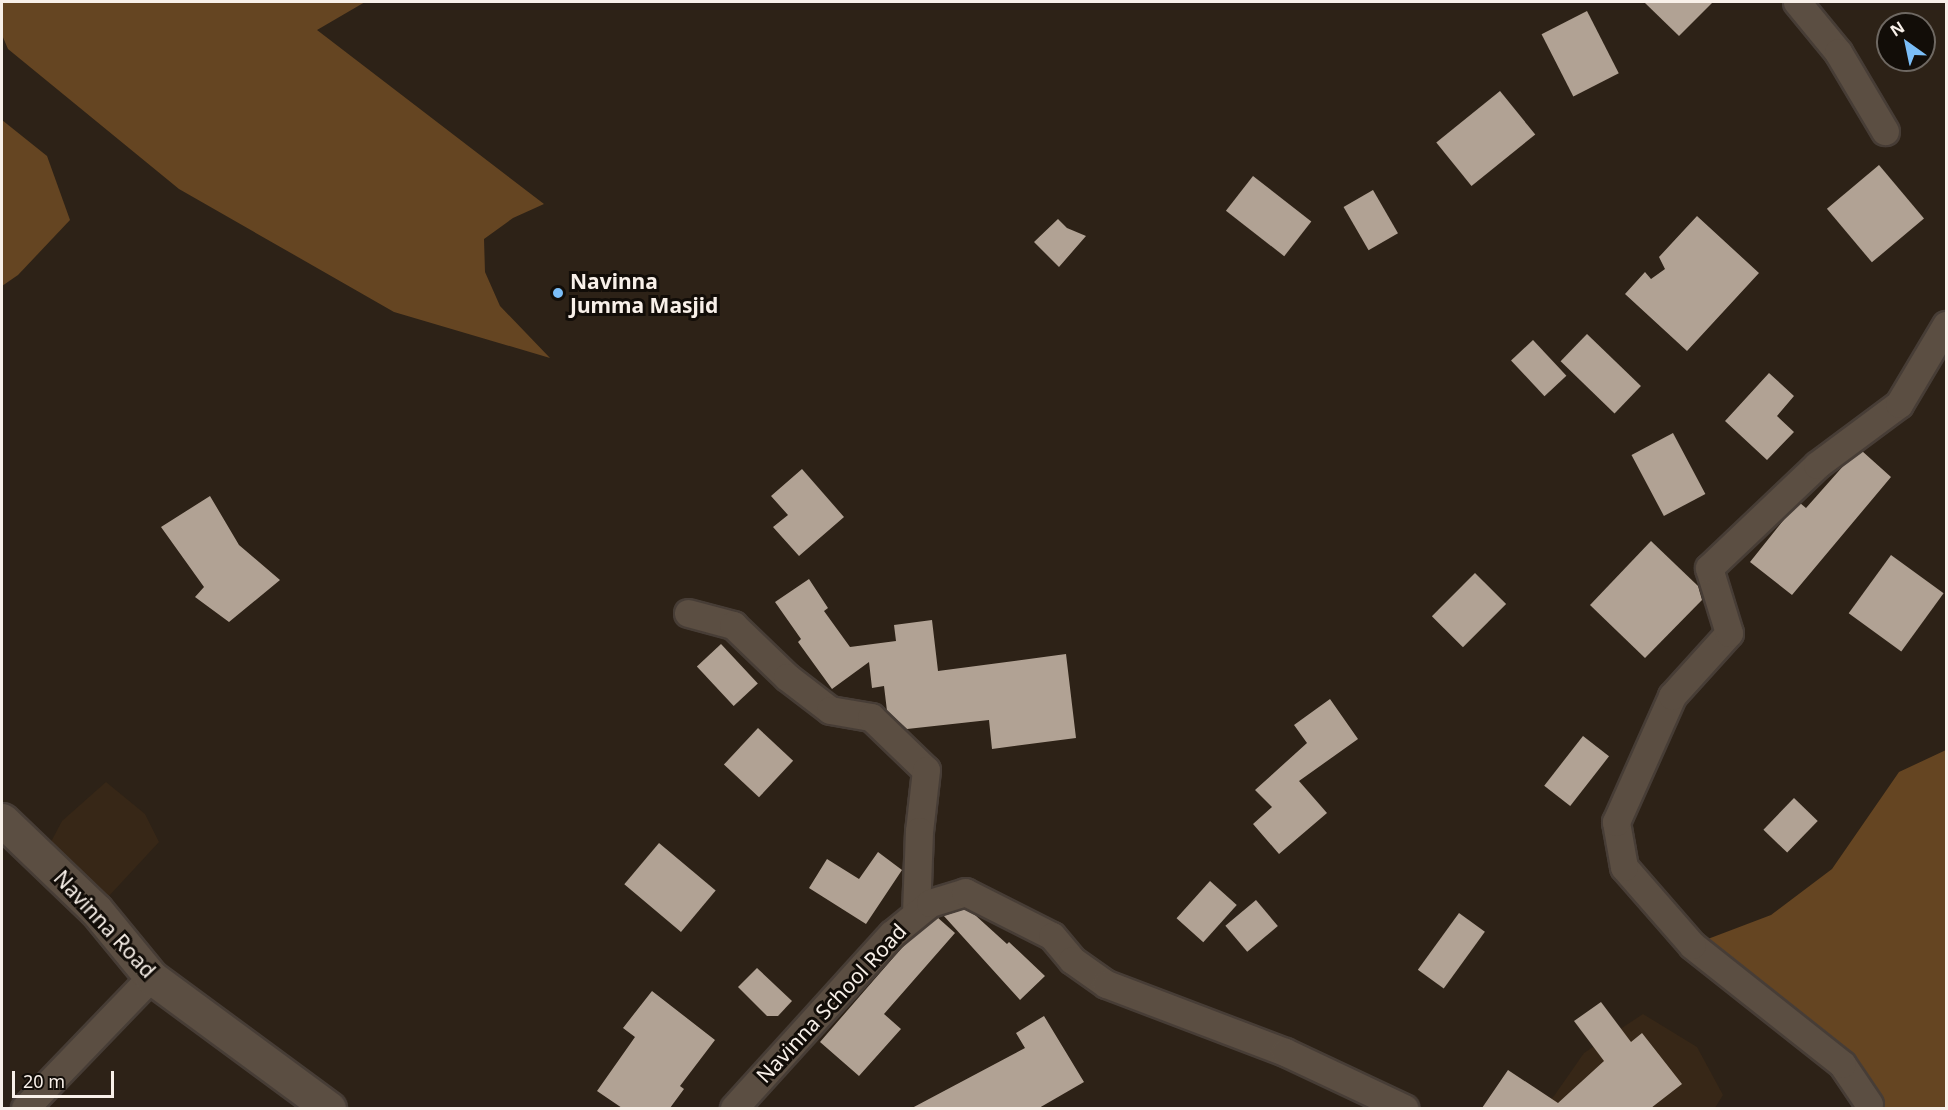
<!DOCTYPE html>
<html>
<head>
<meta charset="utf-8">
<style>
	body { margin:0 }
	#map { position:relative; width:1948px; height:1110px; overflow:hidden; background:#2d2217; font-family:"Noto Sans",sans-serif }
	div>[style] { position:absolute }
	.built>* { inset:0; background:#372717 }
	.green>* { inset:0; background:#654522 }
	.building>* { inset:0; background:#b1a294; transform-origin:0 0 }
	.roads { filter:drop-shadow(2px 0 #473d36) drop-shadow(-2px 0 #473d36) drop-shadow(0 2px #473d36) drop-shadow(0 -2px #473d36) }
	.minor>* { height:27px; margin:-13.5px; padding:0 13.5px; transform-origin:13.5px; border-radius:13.5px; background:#5b4e42 }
	.tertiary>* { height:33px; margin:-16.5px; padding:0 16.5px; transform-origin:16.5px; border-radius:16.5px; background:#5b4e42 }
	.dots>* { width:16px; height:16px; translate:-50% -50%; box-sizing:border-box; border:3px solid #120d08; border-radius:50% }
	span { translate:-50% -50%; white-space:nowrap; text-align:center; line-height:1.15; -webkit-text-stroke:6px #120d08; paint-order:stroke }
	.poi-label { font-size:21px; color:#f8f0e9; font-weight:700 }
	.left { translate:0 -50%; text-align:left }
	.street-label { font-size:21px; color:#f8f0e9 }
	.frame { position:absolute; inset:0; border:3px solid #f8f0e9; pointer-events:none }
	.north { position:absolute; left:1876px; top:12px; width:60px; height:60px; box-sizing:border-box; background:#120d08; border:2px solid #6e6862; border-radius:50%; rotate:327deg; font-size:16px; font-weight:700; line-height:24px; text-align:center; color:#f8f0e9 }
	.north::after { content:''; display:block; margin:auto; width:21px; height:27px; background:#7bbef8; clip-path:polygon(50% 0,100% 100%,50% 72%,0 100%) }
	.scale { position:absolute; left:12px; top:1071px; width:102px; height:27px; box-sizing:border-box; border:3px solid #f8f0e9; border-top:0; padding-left:8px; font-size:18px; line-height:21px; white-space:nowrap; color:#f8f0e9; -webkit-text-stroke:4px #120d08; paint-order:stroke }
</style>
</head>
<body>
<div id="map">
	<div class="built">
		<div style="clip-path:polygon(106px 782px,145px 814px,159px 842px,96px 910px,43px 857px,62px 821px)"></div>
		<div style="clip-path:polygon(1643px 1014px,1697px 1047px,1723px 1095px,1715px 1108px,1542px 1108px,1554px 1096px,1584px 1053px)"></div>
	</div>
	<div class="green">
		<div style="clip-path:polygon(2px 2px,365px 2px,317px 30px,544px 204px,513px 218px,484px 239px,485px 272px,500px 306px,550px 358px,394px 312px,179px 189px,8px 49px,2px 35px)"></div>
		<div style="clip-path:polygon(2px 120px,47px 156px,70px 220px,18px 275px,2px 286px)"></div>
		<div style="clip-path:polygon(1946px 750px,1946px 1108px,1878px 1108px,1692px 945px,1771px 915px,1832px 869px,1899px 772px)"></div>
	</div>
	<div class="building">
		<div style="clip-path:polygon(1644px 2px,1713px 2px,1679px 36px)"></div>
		<div style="left:1587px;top:11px;width:70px;height:51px;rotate:63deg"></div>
		<div style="left:1500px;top:91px;width:56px;height:82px;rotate:51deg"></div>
		<div style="left:1879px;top:165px;width:70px;height:68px;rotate:50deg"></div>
		<div style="left:1253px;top:176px;width:74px;height:44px;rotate:38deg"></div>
		<div style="left:1373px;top:190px;width:50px;height:34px;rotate:60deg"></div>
		<div style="clip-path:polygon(1697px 216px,1759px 273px,1687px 351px,1625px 294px,1645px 272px,1651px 279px,1665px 269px,1659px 257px)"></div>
		<div style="clip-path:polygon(1058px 219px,1067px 228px,1086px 236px,1059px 267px,1034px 242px)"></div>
		<div style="left:1587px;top:334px;width:75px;height:38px;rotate:44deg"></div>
		<div style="left:1533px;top:340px;width:49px;height:30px;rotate:47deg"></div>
		<div style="clip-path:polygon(1769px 373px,1794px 396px,1777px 416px,1794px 432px,1767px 460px,1725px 421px)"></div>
		<div style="left:1673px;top:433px;width:69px;height:47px;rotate:62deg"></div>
		<div style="clip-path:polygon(1862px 451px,1891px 477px,1792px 595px,1750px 562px,1790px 512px,1800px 503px,1806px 508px,1845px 464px)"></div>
		<div style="clip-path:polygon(802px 469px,844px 517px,799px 556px,773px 527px,788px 515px,771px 496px)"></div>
		<div style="clip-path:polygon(210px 496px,239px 545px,280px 580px,229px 622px,195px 597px,204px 587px,161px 527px)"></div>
		<div style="clip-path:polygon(1651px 541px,1698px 586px,1702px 600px,1645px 658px,1590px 605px)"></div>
		<div style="left:1891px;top:555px;width:65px;height:72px;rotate:36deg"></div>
		<div style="left:1475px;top:573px;width:44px;height:61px;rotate:45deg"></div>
		<div style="clip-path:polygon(809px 579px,828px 608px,824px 611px,850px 647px,896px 641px,894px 625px,932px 620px,938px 671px,1066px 654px,1076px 738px,992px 749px,989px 720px,907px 729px,887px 711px,884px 686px,872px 688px,869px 662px,832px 689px,798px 642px,801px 639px,775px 602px)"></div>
		<div style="left:721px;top:644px;width:54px;height:33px;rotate:47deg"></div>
		<div style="clip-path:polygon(1330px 699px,1358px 739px,1299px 781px,1327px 813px,1279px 854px,1253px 824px,1272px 807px,1255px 790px,1307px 743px,1294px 725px)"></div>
		<div style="left:758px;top:728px;width:48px;height:50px;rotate:43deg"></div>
		<div style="left:1583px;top:736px;width:33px;height:63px;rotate:38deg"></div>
		<div style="left:1794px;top:798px;width:33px;height:44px;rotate:44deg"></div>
		<div style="left:659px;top:843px;width:74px;height:54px;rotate:40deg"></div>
		<div style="clip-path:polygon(878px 852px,902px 870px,866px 924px,809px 888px,827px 859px,859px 879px)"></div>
		<div style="left:1210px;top:881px;width:36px;height:50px;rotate:42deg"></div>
		<div style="left:1256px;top:900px;width:34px;height:40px;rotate:50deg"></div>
		<div style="clip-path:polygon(964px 909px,975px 915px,1007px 944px,1009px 942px,1045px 976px,1020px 1000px,943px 915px)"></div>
		<div style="left:1459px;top:913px;width:32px;height:70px;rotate:36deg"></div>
		<div style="clip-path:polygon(937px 917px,955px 933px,884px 1014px,901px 1029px,859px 1076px,820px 1042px,906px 943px)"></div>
		<div style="clip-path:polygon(757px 968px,792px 1001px,778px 1016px,767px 1016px,738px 987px)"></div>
		<div style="clip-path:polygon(652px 991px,715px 1040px,680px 1086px,684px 1089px,670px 1108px,622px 1108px,597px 1091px,635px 1037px,623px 1028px)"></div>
		<div style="clip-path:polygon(1601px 1002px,1631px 1042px,1642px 1033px,1682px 1084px,1651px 1108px,1482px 1108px,1508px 1070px,1558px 1103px,1604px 1061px,1574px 1021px)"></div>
		<div style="clip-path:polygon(1044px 1016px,1084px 1082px,1039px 1108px,912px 1108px,1025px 1048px,1016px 1033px)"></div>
	</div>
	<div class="roads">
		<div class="minor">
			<div style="left:1797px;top:2px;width:65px;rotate:50.6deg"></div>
			<div style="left:1838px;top:52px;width:92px;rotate:59.3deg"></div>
			<div style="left:688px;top:613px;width:47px;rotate:14.9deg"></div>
			<div style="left:733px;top:625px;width:75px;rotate:43.9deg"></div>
			<div style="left:787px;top:677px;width:54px;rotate:37.5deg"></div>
			<div style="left:830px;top:710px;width:42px;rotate:9.7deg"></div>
			<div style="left:871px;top:717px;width:76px;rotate:43.9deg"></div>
			<div style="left:926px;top:770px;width:61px;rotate:96.5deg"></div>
			<div style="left:919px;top:831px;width:83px;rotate:92.1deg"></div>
			<div style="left:1869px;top:1104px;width:48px;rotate:-124deg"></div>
			<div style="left:1842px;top:1064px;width:191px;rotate:-141.6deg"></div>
			<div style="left:1692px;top:945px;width:103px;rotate:-131.1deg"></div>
			<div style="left:1624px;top:867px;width:46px;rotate:-100.1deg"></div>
			<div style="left:1616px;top:822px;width:138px;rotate:-66deg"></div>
			<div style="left:1672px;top:696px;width:85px;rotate:-47.9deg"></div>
			<div style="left:1729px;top:633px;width:68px;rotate:-107.1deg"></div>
			<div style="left:1709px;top:568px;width:149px;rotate:-43.6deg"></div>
			<div style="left:1817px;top:465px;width:102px;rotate:-36.6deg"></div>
			<div style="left:1899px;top:404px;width:92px;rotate:-59.3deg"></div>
			<div style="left:25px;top:1108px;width:182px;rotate:-46.1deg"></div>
			<div style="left:734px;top:1108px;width:235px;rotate:-47.8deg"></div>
			<div style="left:892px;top:934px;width:49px;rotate:-39.2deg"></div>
			<div style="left:930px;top:903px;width:37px;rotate:-17deg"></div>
			<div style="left:965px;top:892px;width:97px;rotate:26.8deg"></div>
			<div style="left:1052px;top:936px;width:31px;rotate:50deg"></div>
			<div style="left:1072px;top:960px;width:42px;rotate:35.2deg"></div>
			<div style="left:1106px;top:984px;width:191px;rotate:20.8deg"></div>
			<div style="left:1285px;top:1052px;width:132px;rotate:25.2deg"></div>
		</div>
		<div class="tertiary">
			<div style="left:2px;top:820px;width:130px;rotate:43.8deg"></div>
			<div style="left:96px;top:910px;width:87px;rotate:50.6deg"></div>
			<div style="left:151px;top:977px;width:221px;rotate:36.4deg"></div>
		</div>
	</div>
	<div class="dots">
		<div style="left:558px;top:293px;background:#7bbef8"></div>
	</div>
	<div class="poi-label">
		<span class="left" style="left:570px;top:293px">Navinna<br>Jumma Masjid</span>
	</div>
	<div class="street-label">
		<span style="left:105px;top:924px;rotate:47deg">Navinna Road</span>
		<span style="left:831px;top:1003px;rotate:-47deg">Navinna School Road</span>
	</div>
	<div class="frame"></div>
	<div class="north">N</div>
	<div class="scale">20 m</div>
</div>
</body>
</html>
